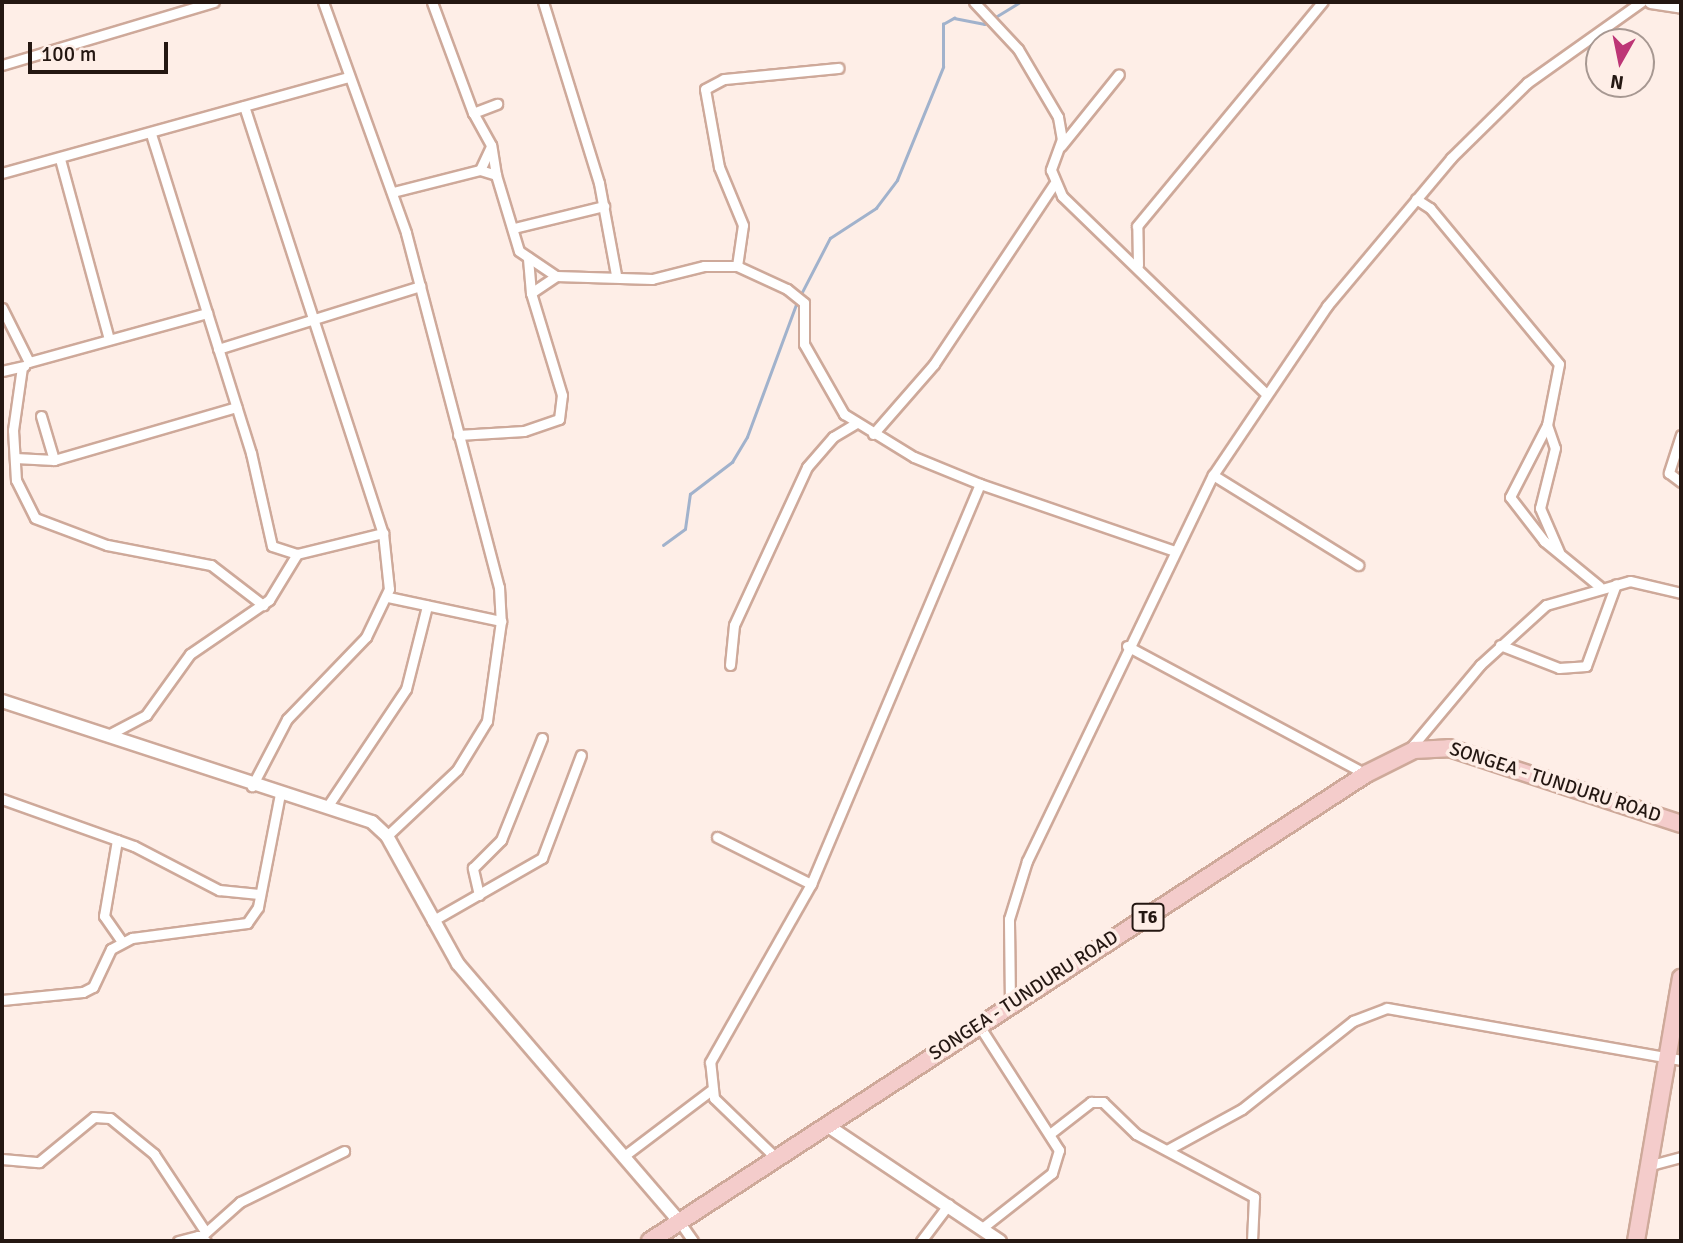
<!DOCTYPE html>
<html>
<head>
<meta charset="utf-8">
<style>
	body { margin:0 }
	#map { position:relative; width:1683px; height:1243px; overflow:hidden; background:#feeee7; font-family:Signika,sans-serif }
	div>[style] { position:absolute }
	.stream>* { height:2.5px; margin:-1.25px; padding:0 1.25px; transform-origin:1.25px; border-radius:1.25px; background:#a1b2cc }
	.roads { filter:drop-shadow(2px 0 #cea99a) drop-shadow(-2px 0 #cea99a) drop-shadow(0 2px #cea99a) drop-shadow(0 -2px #cea99a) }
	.street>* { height:9px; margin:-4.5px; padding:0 4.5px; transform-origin:4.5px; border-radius:4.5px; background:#fff }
	.secondary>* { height:12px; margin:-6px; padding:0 6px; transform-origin:6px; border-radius:6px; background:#fff }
	.highway>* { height:16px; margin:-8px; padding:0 8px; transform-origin:8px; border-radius:8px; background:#f4cccb }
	span { translate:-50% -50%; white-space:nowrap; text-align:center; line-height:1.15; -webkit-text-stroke:7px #feeee7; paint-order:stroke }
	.shield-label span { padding:2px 5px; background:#feeee7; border:2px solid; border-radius:5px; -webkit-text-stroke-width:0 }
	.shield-label { font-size:18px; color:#241712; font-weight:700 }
	.street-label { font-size:19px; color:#241712 }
	.frame { position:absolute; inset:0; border:4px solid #241712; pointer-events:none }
	.north { position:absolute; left:1585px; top:28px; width:70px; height:70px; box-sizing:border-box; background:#feeee7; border:2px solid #a79892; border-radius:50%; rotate:189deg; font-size:19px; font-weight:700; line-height:28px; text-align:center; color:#241712 }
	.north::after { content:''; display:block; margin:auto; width:24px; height:32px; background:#bd3676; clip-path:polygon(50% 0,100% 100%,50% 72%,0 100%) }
	.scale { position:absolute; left:28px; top:42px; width:140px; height:32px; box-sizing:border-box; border:4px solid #241712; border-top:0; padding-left:9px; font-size:21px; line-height:24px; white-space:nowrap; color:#241712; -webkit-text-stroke:5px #feeee7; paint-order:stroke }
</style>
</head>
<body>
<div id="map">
	<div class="stream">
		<div style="left:800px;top:296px;width:65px;rotate:-62.7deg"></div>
		<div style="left:830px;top:238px;width:55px;rotate:-33.1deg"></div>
		<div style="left:876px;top:208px;width:35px;rotate:-53deg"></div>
		<div style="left:897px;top:180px;width:122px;rotate:-67.8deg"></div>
		<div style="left:943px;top:67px;width:43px;rotate:-90deg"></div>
		<div style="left:943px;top:24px;width:13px;rotate:-29deg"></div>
		<div style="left:954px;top:18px;width:31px;rotate:11deg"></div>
		<div style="left:984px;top:24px;width:42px;rotate:-31.4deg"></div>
		<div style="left:663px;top:545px;width:27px;rotate:-36deg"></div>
		<div style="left:685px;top:529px;width:35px;rotate:-82deg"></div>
		<div style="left:690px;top:494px;width:53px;rotate:-37.3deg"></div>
		<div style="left:732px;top:462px;width:29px;rotate:-59deg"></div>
		<div style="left:747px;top:437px;width:144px;rotate:-69.7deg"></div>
	</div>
	<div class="roads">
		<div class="street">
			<div style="left:323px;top:2px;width:245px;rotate:70.2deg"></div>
			<div style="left:406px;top:233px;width:366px;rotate:75.3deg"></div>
			<div style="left:499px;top:587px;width:34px;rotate:87deg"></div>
			<div style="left:501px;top:621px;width:101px;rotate:98deg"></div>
			<div style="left:487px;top:721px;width:57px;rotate:121.5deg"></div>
			<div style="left:457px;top:770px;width:96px;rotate:136.7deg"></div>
			<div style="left:543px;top:2px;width:189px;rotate:72.8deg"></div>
			<div style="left:599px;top:183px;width:94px;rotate:79.5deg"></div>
			<div style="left:974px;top:2px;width:64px;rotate:46.9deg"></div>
			<div style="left:1018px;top:49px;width:79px;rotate:59.5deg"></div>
			<div style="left:1058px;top:117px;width:22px;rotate:80deg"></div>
			<div style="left:1062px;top:139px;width:33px;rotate:110deg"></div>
			<div style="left:1051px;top:170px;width:28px;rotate:67deg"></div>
			<div style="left:1062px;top:196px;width:283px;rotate:44.1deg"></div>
			<div style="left:2px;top:65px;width:221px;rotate:-16.6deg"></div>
			<div style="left:244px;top:106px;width:449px;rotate:72deg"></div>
			<div style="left:383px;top:533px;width:56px;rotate:83.9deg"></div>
			<div style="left:389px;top:589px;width:53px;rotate:115.6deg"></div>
			<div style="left:366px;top:637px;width:114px;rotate:133.9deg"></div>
			<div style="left:287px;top:719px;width:76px;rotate:117.6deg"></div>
			<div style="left:473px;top:113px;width:26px;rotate:-21deg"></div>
			<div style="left:151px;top:134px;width:334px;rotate:72.6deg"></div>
			<div style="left:251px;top:453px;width:95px;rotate:77.3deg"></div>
			<div style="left:272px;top:546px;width:26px;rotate:18deg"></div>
			<div style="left:297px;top:554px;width:89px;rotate:-13.7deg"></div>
			<div style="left:1061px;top:146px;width:92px;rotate:-51.1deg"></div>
			<div style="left:60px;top:159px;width:183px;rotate:74.8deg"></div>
			<div style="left:480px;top:170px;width:26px;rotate:-65deg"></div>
			<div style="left:2px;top:173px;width:360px;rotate:-15.5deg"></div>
			<div style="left:496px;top:175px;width:79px;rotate:73.2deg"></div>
			<div style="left:519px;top:251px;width:45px;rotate:34deg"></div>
			<div style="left:556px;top:276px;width:96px;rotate:1.8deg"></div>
			<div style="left:652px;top:279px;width:54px;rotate:-14deg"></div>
			<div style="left:704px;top:266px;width:33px"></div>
			<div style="left:737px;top:266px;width:55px;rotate:24.7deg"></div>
			<div style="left:787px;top:289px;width:22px;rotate:39deg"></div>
			<div style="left:804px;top:303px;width:41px;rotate:90deg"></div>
			<div style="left:804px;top:344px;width:81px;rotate:60.3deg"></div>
			<div style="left:844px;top:414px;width:82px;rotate:31.6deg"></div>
			<div style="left:914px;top:457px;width:71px;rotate:22.2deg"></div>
			<div style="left:393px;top:192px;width:90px;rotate:-14.2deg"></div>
			<div style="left:480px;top:170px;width:17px;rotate:17deg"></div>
			<div style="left:496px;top:175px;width:30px;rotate:-99deg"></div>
			<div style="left:491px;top:145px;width:37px;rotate:-119deg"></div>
			<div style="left:473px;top:113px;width:118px;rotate:-110.3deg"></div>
			<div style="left:1416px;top:199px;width:17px;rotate:33deg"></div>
			<div style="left:1430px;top:208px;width:202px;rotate:50.4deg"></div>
			<div style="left:1559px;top:364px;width:62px;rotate:101.1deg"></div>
			<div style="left:1547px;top:425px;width:81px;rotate:117.2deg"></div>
			<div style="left:1510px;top:497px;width:56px;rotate:52.3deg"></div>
			<div style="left:1544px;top:541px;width:71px;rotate:39.3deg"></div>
			<div style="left:514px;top:228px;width:93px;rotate:-13.7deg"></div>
			<div style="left:1138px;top:265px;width:39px;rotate:-91deg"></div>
			<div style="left:1137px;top:226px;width:291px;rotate:-50.4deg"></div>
			<div style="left:737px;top:266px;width:41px;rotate:-81.7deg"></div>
			<div style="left:743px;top:225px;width:63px;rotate:-112.5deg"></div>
			<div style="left:719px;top:167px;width:79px;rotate:-100.2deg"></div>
			<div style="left:705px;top:89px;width:21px;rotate:-28deg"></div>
			<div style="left:724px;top:79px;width:115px;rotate:-5.5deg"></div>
			<div style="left:531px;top:293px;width:30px;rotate:-34deg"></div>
			<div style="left:2px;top:308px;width:60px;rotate:63.4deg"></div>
			<div style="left:29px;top:362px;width:185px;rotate:-15.4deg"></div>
			<div style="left:218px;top:349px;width:212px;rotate:-17.3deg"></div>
			<div style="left:22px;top:367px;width:64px;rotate:98.1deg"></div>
			<div style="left:13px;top:430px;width:50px;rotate:86.6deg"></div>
			<div style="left:16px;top:480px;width:42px;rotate:63.4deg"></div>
			<div style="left:35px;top:518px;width:77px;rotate:20.6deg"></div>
			<div style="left:107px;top:545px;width:106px;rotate:10.9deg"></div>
			<div style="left:211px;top:565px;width:66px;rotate:37.6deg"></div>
			<div style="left:2px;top:371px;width:23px;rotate:-13deg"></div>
			<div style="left:41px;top:416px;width:46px;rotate:73.5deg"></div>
			<div style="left:1547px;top:425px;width:24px;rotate:71deg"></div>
			<div style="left:1555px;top:448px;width:62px;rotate:104deg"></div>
			<div style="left:1540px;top:508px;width:48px;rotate:66.6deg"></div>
			<div style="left:873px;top:434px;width:93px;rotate:-48.9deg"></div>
			<div style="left:934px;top:364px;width:216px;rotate:-56.3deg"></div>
			<div style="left:458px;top:435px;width:66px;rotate:-3.5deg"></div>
			<div style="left:524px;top:431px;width:37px;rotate:-19deg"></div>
			<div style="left:559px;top:419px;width:24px;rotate:-83deg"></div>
			<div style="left:562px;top:395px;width:107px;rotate:-106.9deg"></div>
			<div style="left:531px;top:293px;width:36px;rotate:-95deg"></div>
			<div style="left:1681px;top:435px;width:40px;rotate:108deg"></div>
			<div style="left:1669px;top:473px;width:15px;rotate:37deg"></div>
			<div style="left:15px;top:458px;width:39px;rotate:3deg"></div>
			<div style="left:54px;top:460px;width:190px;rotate:-16.2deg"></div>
			<div style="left:1213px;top:475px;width:171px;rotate:31.8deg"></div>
			<div style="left:388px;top:597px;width:116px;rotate:12deg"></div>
			<div style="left:1500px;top:645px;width:63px;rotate:21.3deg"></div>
			<div style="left:1559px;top:668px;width:27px;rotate:-4deg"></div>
			<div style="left:1586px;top:666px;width:87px;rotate:-69.9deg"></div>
			<div style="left:1127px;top:646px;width:271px;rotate:28.2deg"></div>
			<div style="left:730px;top:665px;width:40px;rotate:-84.3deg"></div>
			<div style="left:734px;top:625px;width:174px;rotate:-65.2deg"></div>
			<div style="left:807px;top:467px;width:40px;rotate:-49deg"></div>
			<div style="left:833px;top:437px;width:27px;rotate:-31deg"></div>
			<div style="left:110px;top:734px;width:41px;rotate:-27.8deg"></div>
			<div style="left:146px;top:715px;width:75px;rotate:-54.2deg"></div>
			<div style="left:190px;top:654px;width:96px;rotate:-34.4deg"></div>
			<div style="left:269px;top:600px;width:54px;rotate:-58.7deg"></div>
			<div style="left:1409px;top:750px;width:111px;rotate:-50.1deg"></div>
			<div style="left:1480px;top:665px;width:89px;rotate:-42.3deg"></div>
			<div style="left:1546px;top:605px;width:87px;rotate:-15.9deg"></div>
			<div style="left:1630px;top:581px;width:52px;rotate:13.2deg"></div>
			<div style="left:2px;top:799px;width:140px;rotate:19.6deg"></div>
			<div style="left:134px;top:846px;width:96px;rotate:27.4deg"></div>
			<div style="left:219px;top:890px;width:40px;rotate:5.7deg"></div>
			<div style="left:327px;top:807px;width:142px;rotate:-56.2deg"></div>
			<div style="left:406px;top:689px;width:86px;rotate:-75.8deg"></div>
			<div style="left:717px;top:837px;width:105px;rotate:26.6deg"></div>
			<div style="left:117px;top:840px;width:77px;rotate:99.7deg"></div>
			<div style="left:104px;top:916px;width:32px;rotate:55deg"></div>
			<div style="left:479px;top:895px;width:28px;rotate:-103deg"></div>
			<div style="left:473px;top:868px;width:40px;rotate:-45deg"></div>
			<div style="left:501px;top:840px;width:110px;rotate:-68.1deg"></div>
			<div style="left:432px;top:921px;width:127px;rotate:-29.8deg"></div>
			<div style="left:542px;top:858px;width:110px;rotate:-69.3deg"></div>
			<div style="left:2px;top:1000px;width:81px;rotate:-5.6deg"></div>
			<div style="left:83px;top:992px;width:11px;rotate:-27deg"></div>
			<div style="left:93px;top:987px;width:42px;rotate:-64.7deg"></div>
			<div style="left:111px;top:949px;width:24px;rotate:-28deg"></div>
			<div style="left:132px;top:938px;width:116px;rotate:-7.4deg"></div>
			<div style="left:247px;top:923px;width:19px;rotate:-55deg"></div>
			<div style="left:258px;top:907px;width:115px;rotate:-79deg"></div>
			<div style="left:1010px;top:1004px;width:85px;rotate:-90.7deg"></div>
			<div style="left:1009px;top:919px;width:61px;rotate:-72.8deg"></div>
			<div style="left:1027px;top:861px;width:428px;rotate:-64.3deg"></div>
			<div style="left:1213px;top:475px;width:204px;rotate:-56deg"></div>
			<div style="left:1327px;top:306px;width:193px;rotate:-50deg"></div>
			<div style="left:1451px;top:158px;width:107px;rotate:-44.6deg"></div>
			<div style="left:1527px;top:83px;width:140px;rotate:-35.4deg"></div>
			<div style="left:978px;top:1024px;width:150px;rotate:57.3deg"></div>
			<div style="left:1059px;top:1150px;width:24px;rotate:107deg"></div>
			<div style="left:1052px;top:1173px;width:89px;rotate:141.8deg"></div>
			<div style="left:1051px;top:1133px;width:51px;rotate:-37.8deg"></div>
			<div style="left:1091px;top:1102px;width:12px"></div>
			<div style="left:1103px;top:1102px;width:46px;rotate:44.1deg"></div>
			<div style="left:1136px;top:1134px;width:134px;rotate:28.1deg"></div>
			<div style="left:1254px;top:1197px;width:44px;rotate:92.6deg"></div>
			<div style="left:1167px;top:1150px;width:85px;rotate:-28.7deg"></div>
			<div style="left:1242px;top:1109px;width:142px;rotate:-38.4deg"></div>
			<div style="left:1353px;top:1021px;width:36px;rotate:-21deg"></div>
			<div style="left:1387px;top:1008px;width:299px;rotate:10deg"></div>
			<div style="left:624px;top:1156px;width:108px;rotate:-37.1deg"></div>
			<div style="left:776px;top:1158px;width:86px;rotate:-135.9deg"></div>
			<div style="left:714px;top:1098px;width:36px;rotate:-96deg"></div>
			<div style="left:710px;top:1062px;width:205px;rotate:-60.4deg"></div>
			<div style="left:811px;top:884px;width:434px;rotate:-67.1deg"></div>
			<div style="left:980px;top:484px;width:206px;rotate:19deg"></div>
			<div style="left:2px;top:1159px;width:37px;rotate:5deg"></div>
			<div style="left:39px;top:1162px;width:71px;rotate:-39.3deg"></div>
			<div style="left:94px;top:1117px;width:16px;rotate:4deg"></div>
			<div style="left:110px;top:1118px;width:57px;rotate:39.3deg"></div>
			<div style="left:154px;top:1154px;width:92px;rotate:56.5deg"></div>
			<div style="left:1651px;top:1165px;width:31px;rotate:-15deg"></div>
			<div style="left:679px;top:1221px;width:24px;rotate:55deg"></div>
			<div style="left:203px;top:1235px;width:50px;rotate:-41.7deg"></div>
			<div style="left:240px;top:1202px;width:116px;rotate:-26.1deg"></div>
			<div style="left:178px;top:1241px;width:21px;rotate:-14deg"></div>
			<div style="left:198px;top:1236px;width:9px;rotate:32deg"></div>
			<div style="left:921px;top:1241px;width:46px;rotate:-52.9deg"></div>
		</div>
		<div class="secondary">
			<div style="left:1651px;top:2px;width:30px;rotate:9deg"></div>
			<div style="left:2px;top:701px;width:389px;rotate:18.1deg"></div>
			<div style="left:372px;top:822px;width:21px;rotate:43deg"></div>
			<div style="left:387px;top:836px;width:146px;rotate:61deg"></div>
			<div style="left:458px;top:964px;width:339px;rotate:49.3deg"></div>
			<div style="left:828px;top:1126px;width:207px;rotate:33.8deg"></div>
		</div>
		<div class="highway">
			<div style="left:650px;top:1241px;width:855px;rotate:-33.11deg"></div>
			<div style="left:1366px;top:774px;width:54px;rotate:-26.6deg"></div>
			<div style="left:1414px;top:750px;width:35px;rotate:-3deg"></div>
			<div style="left:1449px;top:748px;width:244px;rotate:18.1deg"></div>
			<div style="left:1636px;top:1241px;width:267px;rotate:-80.3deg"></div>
		</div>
	</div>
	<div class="shield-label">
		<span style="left:1148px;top:917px">T6</span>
	</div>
	<div class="street-label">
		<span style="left:1555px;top:783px;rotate:18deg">SONGEA - TUNDURU ROAD</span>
		<span style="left:1024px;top:996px;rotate:-33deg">SONGEA - TUNDURU ROAD</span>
	</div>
	<div class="frame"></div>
	<div class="north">N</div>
	<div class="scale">100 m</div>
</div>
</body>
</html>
